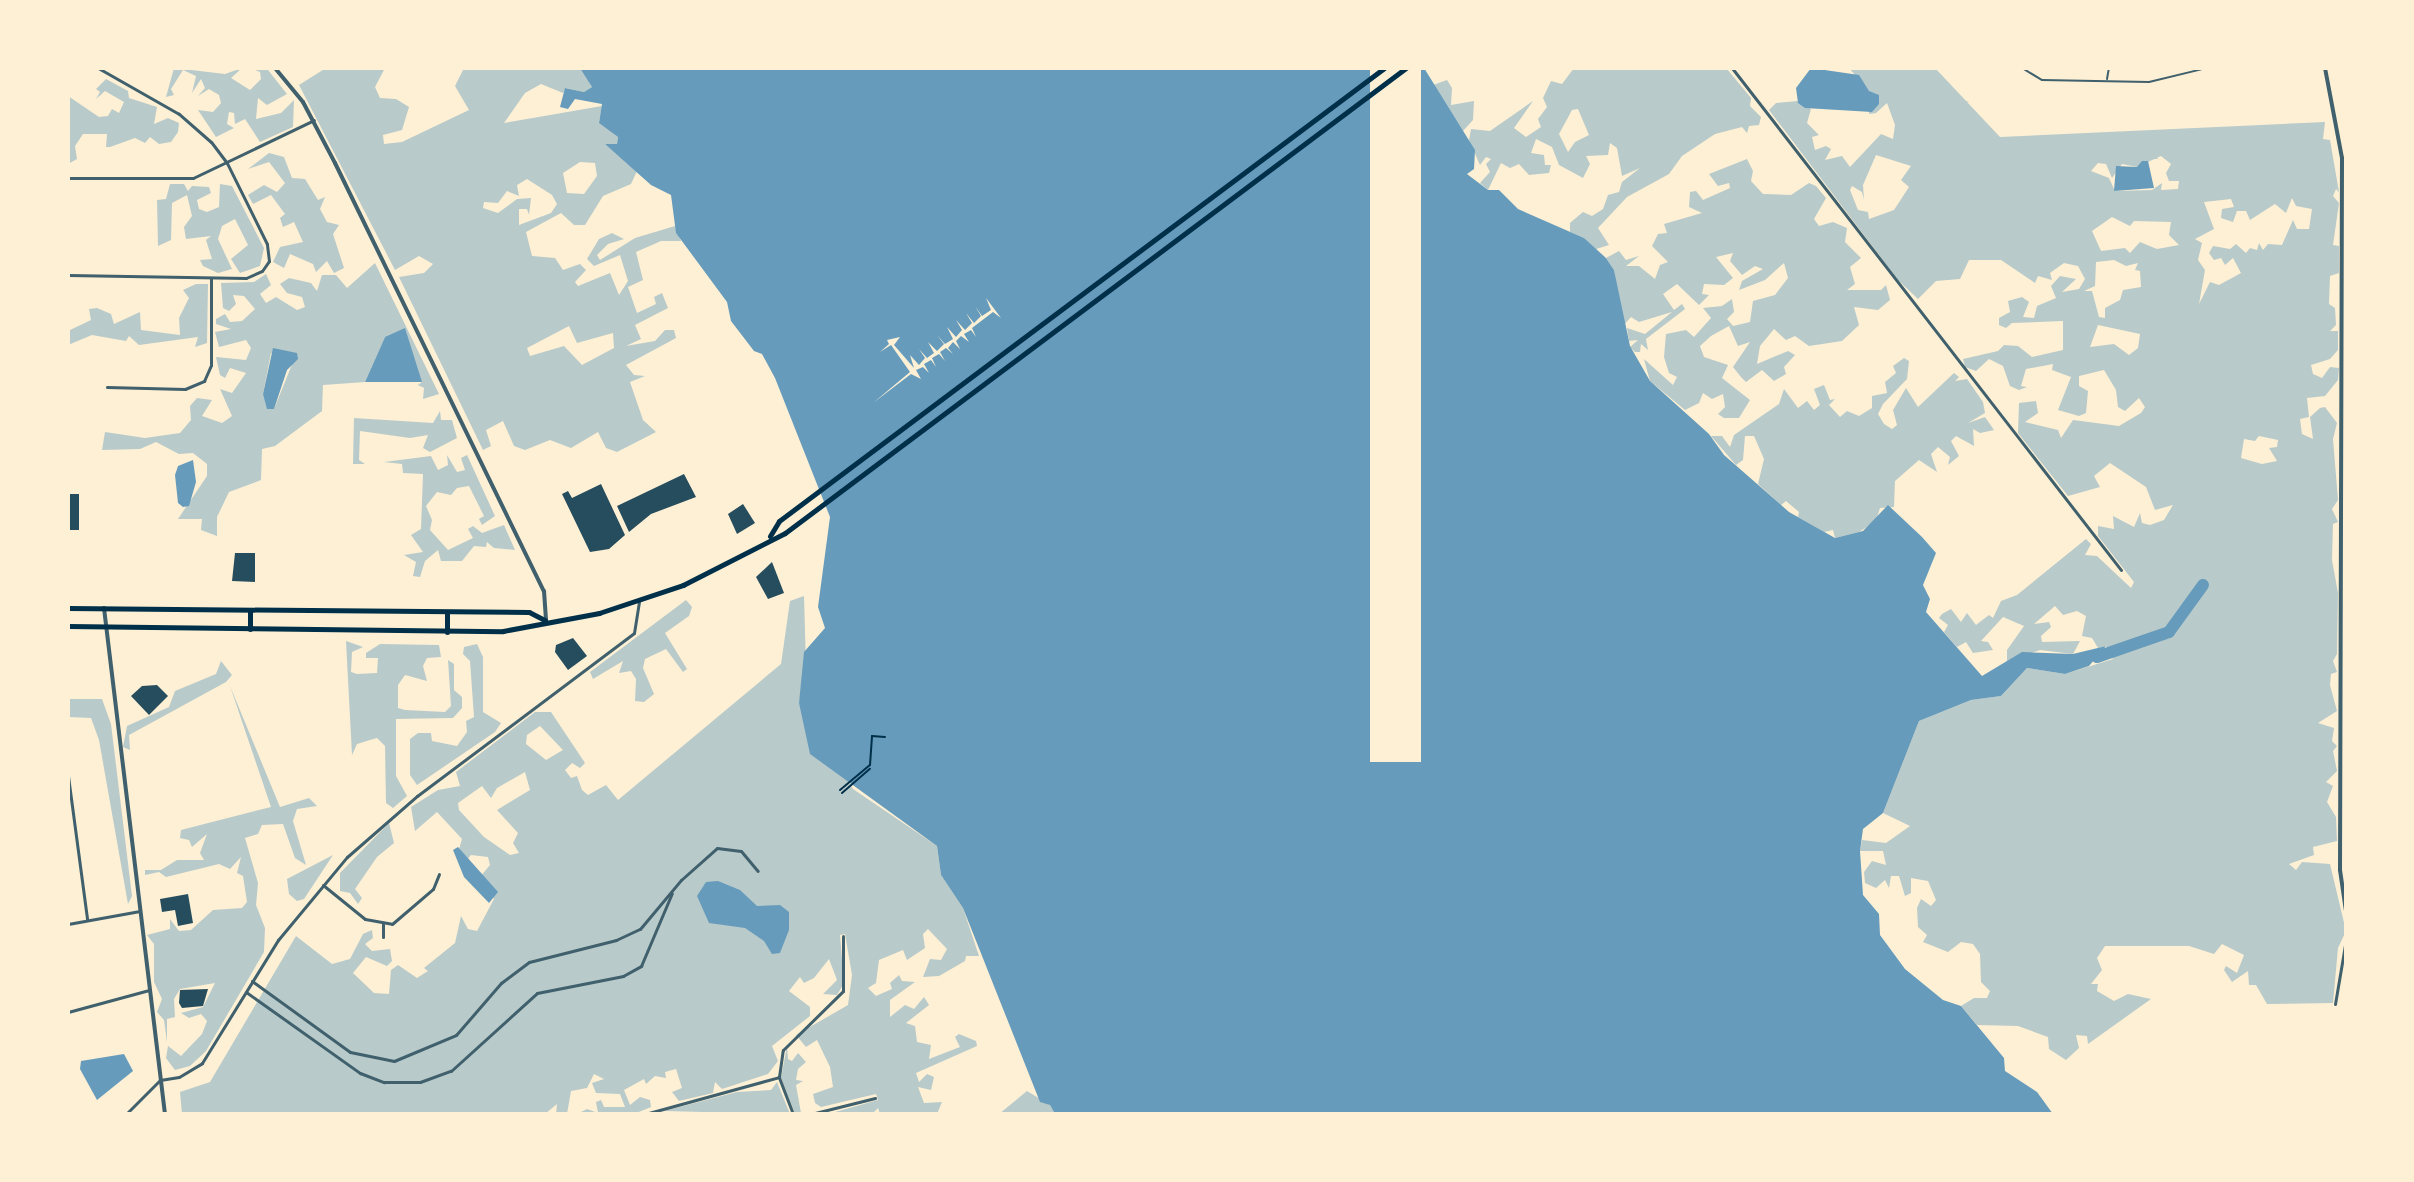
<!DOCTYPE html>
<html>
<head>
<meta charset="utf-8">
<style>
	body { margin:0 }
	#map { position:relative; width:2414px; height:1182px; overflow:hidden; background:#fdf0d5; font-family:"Playfair Display",serif }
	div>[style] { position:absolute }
	.green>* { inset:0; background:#b9caca }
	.water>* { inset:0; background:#669bbc }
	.pier>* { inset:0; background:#fdf0d5; transform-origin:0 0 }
	.river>* { height:12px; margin:-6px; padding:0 6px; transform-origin:6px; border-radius:6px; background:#669bbc }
	.building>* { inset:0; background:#264d5e; transform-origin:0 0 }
	.path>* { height:2px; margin:-1px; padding:0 1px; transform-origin:1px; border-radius:1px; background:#003049 }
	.service>* { height:2px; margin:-1px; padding:0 1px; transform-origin:1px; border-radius:1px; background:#3f606c }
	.minor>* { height:3px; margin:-1.5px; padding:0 1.5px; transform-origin:1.5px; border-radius:1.5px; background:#3f606c }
	.tertiary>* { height:4px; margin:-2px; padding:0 2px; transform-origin:2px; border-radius:2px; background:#3f606c }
	.primary>* { height:5px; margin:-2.5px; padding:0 2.5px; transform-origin:2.5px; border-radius:2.5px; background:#003049 }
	span { translate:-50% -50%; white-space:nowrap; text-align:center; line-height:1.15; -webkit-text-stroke:6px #fdf0d5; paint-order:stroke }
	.frame { position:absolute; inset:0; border:70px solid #fdf0d5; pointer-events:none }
</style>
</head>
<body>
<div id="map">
	<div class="green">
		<div style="clip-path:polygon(174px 68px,225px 74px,242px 68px,231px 78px,250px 90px,261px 79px,260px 72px,250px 68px,268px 70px,287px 94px,267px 105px,258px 98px,256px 119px,281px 113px,294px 100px,293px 127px,260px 142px,245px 119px,235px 124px,234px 113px,229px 112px,227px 124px,234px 128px,216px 137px,198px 110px,213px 112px,221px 103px,219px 95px,209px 89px,198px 96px,205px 88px,201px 79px,192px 93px,196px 76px,183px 70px,171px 89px,174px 95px,166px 97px)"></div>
		<div style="clip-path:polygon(evenodd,326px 68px,385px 68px,375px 87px,380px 98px,396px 99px,409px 107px,402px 130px,383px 135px,384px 144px,402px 142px,469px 110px,455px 86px,464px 68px,582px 69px,592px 87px,584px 92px,566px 88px,563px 93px,541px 84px,525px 93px,504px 123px,602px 106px,599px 122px,618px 137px,617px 144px,605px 144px,637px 171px,631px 184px,603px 196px,585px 225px,574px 225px,561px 213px,526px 232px,532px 256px,555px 258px,563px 270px,580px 264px,586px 270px,575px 282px,578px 286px,610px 273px,619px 295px,628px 281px,620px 255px,594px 266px,587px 259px,599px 239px,612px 233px,624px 239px,608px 244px,597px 255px,600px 260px,635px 238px,675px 226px,681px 241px,661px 241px,636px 252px,643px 280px,628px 287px,637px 313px,656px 304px,654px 297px,662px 293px,668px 308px,635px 325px,641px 339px,626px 346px,655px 341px,665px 330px,674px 330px,676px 338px,626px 365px,634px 375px,645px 376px,630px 382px,643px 420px,656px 432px,617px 452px,606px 448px,598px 432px,571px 448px,550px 440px,525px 450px,514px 446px,503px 421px,486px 430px,491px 446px,483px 450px,399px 277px,424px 273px,433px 264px,419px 256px,395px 270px,299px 85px,326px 68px,580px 162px,595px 163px,597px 176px,584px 194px,567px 193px,563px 173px,580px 162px,326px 68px,527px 179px,552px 195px,557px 204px,551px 213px,519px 225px,519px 209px,527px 209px,529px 215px,531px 198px,517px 199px,498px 213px,483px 208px,484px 202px,498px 203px,507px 191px,519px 196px,517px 185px,527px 179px,326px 68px,569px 326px,577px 343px,613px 333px,614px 348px,582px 365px,564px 346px,530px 356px,527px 348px,569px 326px)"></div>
		<div style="clip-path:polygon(evenodd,1574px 68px,1727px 69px,1751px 98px,1750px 106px,1761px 117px,1759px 125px,1749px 126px,1747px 133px,1742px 127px,1715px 134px,1682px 156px,1669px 174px,1627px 197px,1598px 228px,1609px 245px,1593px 250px,1584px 238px,1570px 232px,1570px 223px,1583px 212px,1592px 216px,1603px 209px,1608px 195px,1619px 192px,1622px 182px,1640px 168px,1622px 176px,1617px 148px,1610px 143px,1608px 155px,1586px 156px,1590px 164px,1583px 178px,1559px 165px,1552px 147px,1536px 139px,1531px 153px,1544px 155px,1545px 165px,1551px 165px,1549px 173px,1529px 175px,1519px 164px,1510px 168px,1501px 163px,1488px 190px,1480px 183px,1490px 172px,1486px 164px,1491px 159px,1486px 157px,1480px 165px,1469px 140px,1471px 129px,1490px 131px,1533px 101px,1514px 128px,1526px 137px,1541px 127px,1538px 119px,1547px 107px,1543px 98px,1551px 81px,1562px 84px,1574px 68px,1578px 109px,1589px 135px,1575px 142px,1568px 152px,1559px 134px,1572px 110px,1578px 109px)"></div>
		<div style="clip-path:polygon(evenodd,1849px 68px,1935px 68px,2000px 137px,2325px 122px,2323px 139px,2330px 140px,2339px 192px,2336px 189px,2333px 196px,2339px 203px,2333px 245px,2339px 246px,2339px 273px,2330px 276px,2329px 304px,2335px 308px,2336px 325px,2330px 331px,2338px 331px,2338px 350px,2330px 359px,2311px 365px,2313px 374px,2322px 378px,2330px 367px,2339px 368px,2338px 380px,2325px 396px,2307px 398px,2309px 417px,2300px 419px,2302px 434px,2313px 439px,2310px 417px,2320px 408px,2325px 407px,2337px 423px,2333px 439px,2338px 500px,2332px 509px,2338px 522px,2333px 524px,2332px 560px,2338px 593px,2337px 654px,2333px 661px,2337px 672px,2331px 674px,2330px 685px,2337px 711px,2318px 723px,2334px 728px,2332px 741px,2337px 746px,2333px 751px,2337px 771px,2326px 782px,2333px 786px,2327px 802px,2336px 817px,2337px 841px,2313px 847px,2314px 855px,2289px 864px,2296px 870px,2302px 862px,2330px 864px,2346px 931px,2338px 948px,2333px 1003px,2267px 1004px,2256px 985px,2249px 985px,2248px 971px,2232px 982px,2224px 970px,2226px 966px,2237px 973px,2244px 955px,2222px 944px,2214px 954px,2189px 946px,2105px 946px,2097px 958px,2102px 970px,2091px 984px,2098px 984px,2097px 991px,2114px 1001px,2128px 994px,2151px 999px,2088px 1044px,2087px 1036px,2076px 1035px,2079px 1048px,2066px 1060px,2049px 1049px,2048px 1037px,2018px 1026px,1977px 1025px,1961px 1006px,1974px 998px,1987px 998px,1990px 991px,1981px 982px,1980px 954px,1973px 944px,1961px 942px,1948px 952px,1923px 942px,1927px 935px,1918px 927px,1917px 908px,1921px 899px,1931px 906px,1936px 900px,1928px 881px,1911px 878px,1911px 893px,1905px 896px,1899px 876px,1891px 876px,1889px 888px,1885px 880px,1876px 888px,1865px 883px,1864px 872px,1872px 861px,1886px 865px,1883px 851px,1860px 851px,1862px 840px,1886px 843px,1910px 826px,1883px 813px,1919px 721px,1971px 700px,2001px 696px,2027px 668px,2065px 674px,2113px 659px,2106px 646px,2098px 648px,2092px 638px,2082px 636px,2086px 616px,2077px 611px,2063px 615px,2055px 606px,2034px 624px,2049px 622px,2051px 627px,2041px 636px,2042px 642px,2080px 641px,2073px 654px,2040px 650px,2007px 661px,2007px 650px,2024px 626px,2003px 617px,1981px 641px,1988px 642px,1993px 650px,1973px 653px,1966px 642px,1957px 647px,1944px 632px,1948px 625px,1939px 618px,1942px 614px,1951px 609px,1961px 622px,1967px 613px,1976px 625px,1989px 615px,1993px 618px,2001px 601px,2017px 595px,2086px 539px,2091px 544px,2085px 555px,2097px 556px,2131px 588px,2134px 582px,2098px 536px,2098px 526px,2114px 529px,2113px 516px,2134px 527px,2140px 513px,2142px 523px,2150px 525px,2164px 520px,2173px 505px,2155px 510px,2146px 487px,2110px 463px,2094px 476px,2100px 487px,2068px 496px,2018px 433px,2019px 403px,2036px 401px,2038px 413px,2025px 422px,2058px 430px,2061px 438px,2073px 420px,2119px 426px,2141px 413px,2145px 407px,2139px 398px,2125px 411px,2118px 407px,2116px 390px,2104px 370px,2079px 376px,2079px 386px,2088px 391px,2086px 413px,2079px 416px,2058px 410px,2071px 377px,2052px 370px,2053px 364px,2026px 369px,2021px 386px,2027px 387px,2019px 390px,2010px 386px,2003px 366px,1989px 359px,1976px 371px,1965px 367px,1963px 359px,1998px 351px,2004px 345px,2018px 346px,2032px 357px,2063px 350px,2063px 321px,2012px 323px,2006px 328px,1999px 325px,1999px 318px,2010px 312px,2008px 301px,2022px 297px,2029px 302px,2023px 317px,2034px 318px,2037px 306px,2056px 298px,2051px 286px,2060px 276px,2076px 279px,2062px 292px,2079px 289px,2085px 279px,2078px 266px,2064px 263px,2050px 273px,2052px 280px,2038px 276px,2035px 283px,2001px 260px,1969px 260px,1960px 279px,1936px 281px,1918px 299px,1898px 280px,1769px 110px,1776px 103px,1798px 101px,1811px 109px,1807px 123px,1819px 135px,1812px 137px,1815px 150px,1826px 146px,1831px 149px,1825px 160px,1842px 156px,1850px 167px,1881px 134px,1893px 139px,1895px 125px,1887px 103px,1876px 113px,1869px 114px,1869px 91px,1849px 68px,1876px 155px,1911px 166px,1901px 180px,1909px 187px,1894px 210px,1869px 219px,1868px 212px,1858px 210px,1850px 190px,1852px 186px,1862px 192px,1864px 200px,1863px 185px,1876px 155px,1849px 68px,2161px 156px,2171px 164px,2166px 173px,2169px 181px,2179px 181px,2178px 189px,2161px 190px,2162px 183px,2152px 190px,2115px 191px,2109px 178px,2091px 171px,2098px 163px,2106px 164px,2112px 178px,2122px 164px,2137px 167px,2161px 156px,1849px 68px,2292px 198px,2296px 206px,2312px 209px,2309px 229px,2297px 229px,2293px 220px,2282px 245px,2268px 244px,2263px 250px,2259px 243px,2257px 250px,2250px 248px,2246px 253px,2236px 244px,2230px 249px,2213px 246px,2209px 253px,2214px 260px,2221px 258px,2225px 265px,2233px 258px,2241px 273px,2219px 285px,2210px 282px,2199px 304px,2205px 270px,2198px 260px,2202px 243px,2195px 239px,2214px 229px,2204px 202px,2231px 199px,2234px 207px,2222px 209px,2221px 218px,2233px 222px,2237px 211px,2246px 211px,2250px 220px,2275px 204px,2286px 213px,2292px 198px,1849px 68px,2112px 217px,2130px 226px,2134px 221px,2171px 222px,2169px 235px,2179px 245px,2157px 249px,2140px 242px,2130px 253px,2125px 248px,2101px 251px,2092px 231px,2112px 217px,1849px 68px,2114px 260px,2126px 266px,2138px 263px,2135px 270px,2140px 271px,2141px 287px,2123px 290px,2120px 300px,2105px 308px,2105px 318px,2099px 317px,2092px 291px,2084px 291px,2095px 286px,2096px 262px,2114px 260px,1849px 68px,2098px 325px,2140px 334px,2138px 348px,2129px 355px,2114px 344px,2090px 347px,2098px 325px,1849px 68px,2259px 436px,2278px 440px,2277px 447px,2269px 448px,2277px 461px,2262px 464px,2241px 458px,2244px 439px,2255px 441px,2259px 436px)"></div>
		<div style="clip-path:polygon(106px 79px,128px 91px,129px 98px,157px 107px,154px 124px,168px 118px,179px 123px,178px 132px,171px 142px,159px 144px,150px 137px,145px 143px,135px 138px,110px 147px,106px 147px,107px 134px,83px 134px,75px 146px,77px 159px,68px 164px,68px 96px,99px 117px,108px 116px,112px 109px,119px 113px,124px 102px,105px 91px,96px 99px,100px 92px,96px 89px)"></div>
		<div style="clip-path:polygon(1447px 80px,1452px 88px,1451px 105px,1474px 101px,1473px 120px,1463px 131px,1433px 85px)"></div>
		<div style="clip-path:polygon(269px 153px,284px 157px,292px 178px,305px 179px,318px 200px,325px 197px,320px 209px,327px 222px,339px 225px,333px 234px,344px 268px,334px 273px,327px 261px,316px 272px,313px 264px,290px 254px,284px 268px,273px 262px,280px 247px,303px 242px,294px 222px,283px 227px,280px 218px,285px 214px,271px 195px,253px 204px,248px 195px,264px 185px,277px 192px,285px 183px,269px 162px,248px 169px)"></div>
		<div style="clip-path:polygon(1747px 159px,1753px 171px,1751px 181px,1763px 194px,1791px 195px,1809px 183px,1816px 186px,1826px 198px,1814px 219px,1819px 226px,1833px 222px,1847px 228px,1845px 242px,1861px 258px,1850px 267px,1855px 284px,1847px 290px,1881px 290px,1886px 285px,1890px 300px,1878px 310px,1854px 307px,1859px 325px,1842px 341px,1809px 346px,1795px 336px,1786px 340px,1774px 329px,1760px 346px,1757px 364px,1788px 351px,1795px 355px,1784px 367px,1786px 374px,1774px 381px,1762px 370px,1746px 382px,1741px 377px,1733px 367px,1750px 342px,1738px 346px,1729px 326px,1711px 336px,1700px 346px,1704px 357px,1728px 365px,1722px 378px,1750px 400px,1739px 418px,1724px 418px,1718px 414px,1725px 407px,1723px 394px,1712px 399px,1703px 393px,1699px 403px,1685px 410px,1650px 381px,1644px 359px,1673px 385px,1677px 377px,1669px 373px,1664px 357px,1666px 334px,1686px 330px,1694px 337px,1711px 318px,1703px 308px,1722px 306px,1732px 299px,1734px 312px,1727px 319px,1733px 326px,1750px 322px,1753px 301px,1775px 295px,1788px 278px,1784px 263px,1765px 280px,1739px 290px,1742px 281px,1763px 269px,1755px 266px,1742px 275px,1730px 261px,1733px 253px,1716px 257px,1733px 278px,1724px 285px,1704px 284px,1702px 294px,1709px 295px,1699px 305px,1677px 284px,1663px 294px,1674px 310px,1682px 304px,1685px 309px,1646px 339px,1648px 350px,1641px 344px,1640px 352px,1635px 352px,1630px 347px,1638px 340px,1629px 341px,1627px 328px,1645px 334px,1672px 312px,1639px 322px,1631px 317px,1623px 326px,1614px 270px,1606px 258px,1619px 251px,1626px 260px,1639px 256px,1626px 266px,1639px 266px,1655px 279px,1660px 265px,1668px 262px,1652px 246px,1658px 234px,1667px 233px,1664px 224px,1702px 213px,1689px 207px,1690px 192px,1696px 191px,1703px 200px,1730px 188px,1729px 183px,1718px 186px,1709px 174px)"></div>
		<div style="clip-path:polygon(170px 184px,184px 184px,188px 191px,192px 186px,209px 187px,211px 193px,197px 200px,199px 209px,207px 212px,219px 207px,220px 184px,232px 186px,264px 248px,260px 266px,240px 273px,231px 259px,248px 245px,235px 219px,222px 226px,218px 239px,232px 269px,218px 273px,203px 266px,200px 260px,212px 259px,206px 240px,211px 236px,186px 239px,184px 227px,192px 216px,187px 195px,172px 203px,171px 240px,158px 246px,157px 200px,166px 199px)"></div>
		<div style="clip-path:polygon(evenodd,375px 263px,439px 394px,423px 399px,424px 388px,418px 385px,422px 382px,385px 337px,365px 382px,323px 385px,322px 411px,275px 446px,262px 449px,261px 480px,229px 492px,217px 517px,217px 536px,201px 530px,202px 519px,178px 519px,207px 476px,207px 464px,193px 453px,179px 454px,156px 442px,140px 449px,102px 450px,105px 432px,145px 438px,180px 433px,191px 420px,190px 406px,197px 398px,212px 400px,202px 416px,222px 423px,232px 416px,220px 389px,232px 393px,246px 373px,230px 368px,225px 378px,220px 375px,216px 357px,246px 360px,251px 348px,246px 340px,219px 347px,215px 332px,231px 329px,216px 324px,216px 319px,225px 314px,230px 322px,242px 321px,255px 309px,244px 296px,233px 295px,236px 304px,229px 311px,223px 308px,221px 283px,254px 282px,266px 274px,271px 285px,260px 294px,266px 303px,276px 297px,297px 310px,305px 307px,302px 297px,287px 293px,280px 284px,289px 278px,311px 283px,317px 291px,322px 275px,336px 275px,347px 288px,375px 263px,271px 353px,293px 362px,274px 409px,263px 394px,271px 353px)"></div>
		<div style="clip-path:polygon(196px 284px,208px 284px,207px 343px,195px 347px,198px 337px,139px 345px,129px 336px,126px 341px,92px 335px,68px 345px,68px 331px,91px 320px,89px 309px,97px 308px,111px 314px,114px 324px,140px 312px,141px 330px,180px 335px,179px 318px,189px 298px,183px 290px)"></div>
		<div style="clip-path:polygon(1904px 358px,1909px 361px,1907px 379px,1883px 404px,1878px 414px,1884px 424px,1892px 429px,1897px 425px,1893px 410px,1906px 388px,1918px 407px,1954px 373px,1959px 377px,1955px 381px,1967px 379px,1983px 402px,1985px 413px,1968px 423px,1985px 417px,1994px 430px,1980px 433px,1973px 429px,1974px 446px,1956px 436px,1951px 441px,1959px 456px,1948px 465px,1950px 457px,1938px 447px,1931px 454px,1937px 472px,1919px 460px,1895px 481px,1894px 507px,1880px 508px,1876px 521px,1859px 532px,1835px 538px,1833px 530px,1824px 532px,1798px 517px,1799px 512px,1786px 501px,1781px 505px,1758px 484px,1764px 459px,1754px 436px,1745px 436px,1743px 460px,1736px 465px,1711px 436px,1722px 436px,1730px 447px,1734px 435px,1779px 404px,1784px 389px,1798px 408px,1807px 401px,1814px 410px,1820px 405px,1814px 389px,1824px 385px,1830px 400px,1835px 399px,1829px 405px,1840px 417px,1847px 411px,1859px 416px,1872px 408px,1872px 396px,1887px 393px,1885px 382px,1896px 373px,1893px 366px)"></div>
		<div style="clip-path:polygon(440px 411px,441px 420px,452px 420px,457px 438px,430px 452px,423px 448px,428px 435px,410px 438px,360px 431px,359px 460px,365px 464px,353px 464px,354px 418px,433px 423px)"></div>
		<div style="clip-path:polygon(447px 455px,457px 472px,465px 470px,461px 458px,467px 455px,495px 516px,482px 525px,479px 519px,484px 516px,469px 486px,457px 488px,451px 495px,437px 492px,426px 506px,432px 520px,430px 530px,448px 550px,473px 538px,468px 529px,473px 526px,482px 533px,504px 525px,515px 550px,494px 548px,487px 542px,486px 547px,474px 546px,462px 561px,441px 561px,438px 550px,425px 561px,420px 577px,413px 576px,416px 562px,404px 555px,423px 552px,411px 535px,421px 529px,423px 474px,403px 473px,402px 464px,384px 462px,431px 456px,438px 470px,448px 465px)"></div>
		<div style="clip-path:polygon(evenodd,804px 596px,806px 666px,799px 703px,853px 789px,937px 846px,941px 875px,963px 908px,979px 956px,966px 956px,965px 961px,939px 976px,923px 977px,930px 959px,941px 960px,947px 949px,928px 929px,923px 934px,925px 948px,907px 960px,903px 950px,879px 960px,876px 983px,868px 988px,876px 996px,892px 989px,890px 983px,899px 975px,902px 981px,915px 982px,890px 1000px,890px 1017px,905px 1005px,914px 1009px,924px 997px,929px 1005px,906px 1023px,915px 1026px,917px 1042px,931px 1045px,929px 1059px,960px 1047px,955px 1037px,959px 1034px,976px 1041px,977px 1046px,916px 1073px,919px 1082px,927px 1074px,934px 1077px,931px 1090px,918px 1087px,924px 1103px,942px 1102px,937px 1114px,880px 1114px,878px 1108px,872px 1114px,828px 1114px,878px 1100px,876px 1094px,821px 1107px,815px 1103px,813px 1094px,833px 1087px,830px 1067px,817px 1040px,806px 1047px,796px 1035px,848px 1005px,852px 975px,845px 934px,840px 935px,844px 983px,837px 995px,823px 994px,837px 980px,829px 959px,814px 978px,804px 983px,800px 977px,789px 991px,810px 1007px,810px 1016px,772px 1046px,778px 1061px,768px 1074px,722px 1089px,715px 1082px,713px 1093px,679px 1101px,672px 1092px,682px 1088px,676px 1069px,665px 1072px,666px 1078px,655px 1076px,646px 1084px,644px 1079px,624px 1090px,630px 1105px,640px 1097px,650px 1100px,651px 1107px,634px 1114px,577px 1114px,587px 1109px,598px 1113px,596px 1102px,601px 1100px,604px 1107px,625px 1107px,620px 1094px,596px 1093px,592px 1083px,604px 1079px,594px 1074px,587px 1088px,571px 1091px,567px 1114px,556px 1114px,557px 1104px,545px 1114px,182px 1114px,180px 1092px,210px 1082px,296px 936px,332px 964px,350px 959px,363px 934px,372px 930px,373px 938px,365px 944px,372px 951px,390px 949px,392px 961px,387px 966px,366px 957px,353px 973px,374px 993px,389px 994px,391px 970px,398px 965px,417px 978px,428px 971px,424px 968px,455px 943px,461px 916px,468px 929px,477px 931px,494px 899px,480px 877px,490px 865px,488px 857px,471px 855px,466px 861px,459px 849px,462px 839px,437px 812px,415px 831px,411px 807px,438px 790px,460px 786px,456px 772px,535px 712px,551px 712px,585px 763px,580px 768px,572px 763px,565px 770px,571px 778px,577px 776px,582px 790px,588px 795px,606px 785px,618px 800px,781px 664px,790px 601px,804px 596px,540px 726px,563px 750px,546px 760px,526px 744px,527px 735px,540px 726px,804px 596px,525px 772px,530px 790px,497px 810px,518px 833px,513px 843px,519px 853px,510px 855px,484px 837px,459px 810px,458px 803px,482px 786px,491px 798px,497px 788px,525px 772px)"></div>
		<div style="clip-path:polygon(686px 600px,692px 607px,689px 616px,665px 633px,687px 669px,683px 672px,666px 649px,645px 659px,643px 668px,654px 694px,644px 702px,635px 701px,636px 679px,631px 671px,619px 673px,623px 661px,593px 679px,590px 672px)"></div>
		<div style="clip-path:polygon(346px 641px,363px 647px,352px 652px,351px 672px,357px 674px,377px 673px,378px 658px,366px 658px,366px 653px,380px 644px,439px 645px,441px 657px,427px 658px,423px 666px,427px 681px,405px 675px,398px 685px,398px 708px,405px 710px,445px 712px,451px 706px,448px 660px,454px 664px,454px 690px,462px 697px,462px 708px,453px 718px,396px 719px,396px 776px,407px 796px,393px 808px,386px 803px,385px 746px,377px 738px,370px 740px,357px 744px,352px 755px)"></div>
		<div style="clip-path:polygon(477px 644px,483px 657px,483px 712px,501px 723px,495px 732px,417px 785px,410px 775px,410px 739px,418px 733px,431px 733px,432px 741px,457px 746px,467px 732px,466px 721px,474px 717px,470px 661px,463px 654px,464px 647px)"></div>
		<div style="clip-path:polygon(221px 661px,232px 675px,226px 682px,129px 735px,130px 750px,123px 747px,127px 726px,169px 707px,175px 691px,216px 674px)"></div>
		<div style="clip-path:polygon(230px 686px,280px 807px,309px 798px,317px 806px,297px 809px,293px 821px,306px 865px,295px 858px,283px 824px,262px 825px,258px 834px,245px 838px,258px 883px,256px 905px,265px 928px,264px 952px,206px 1051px,190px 1066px,175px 1070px,166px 1058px,168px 1046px,181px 1056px,202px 1034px,207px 1021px,201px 1014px,189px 1018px,181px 1013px,203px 1007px,215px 983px,180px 989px,174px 999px,175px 1017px,167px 1019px,167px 1042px,164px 1020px,157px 1012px,162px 999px,154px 982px,154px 944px,147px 935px,170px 929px,170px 919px,179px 931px,191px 930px,213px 910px,242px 908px,247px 902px,243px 876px,237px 873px,241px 857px,230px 869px,219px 864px,166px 877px,159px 872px,145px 875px,145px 870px,161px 870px,177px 860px,204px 860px,200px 853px,207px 834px,192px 847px,189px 840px,180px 838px,181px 830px,271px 807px)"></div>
		<div style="clip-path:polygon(68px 699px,102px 699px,111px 724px,132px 896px,128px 904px,99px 740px,91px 718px,68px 717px)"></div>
		<div style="clip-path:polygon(389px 823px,394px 843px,377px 857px,355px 889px,362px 898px,358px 904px,350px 893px,340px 891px,340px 873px)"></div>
		<div style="clip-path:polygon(333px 855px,304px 899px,297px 901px,289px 894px,287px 879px)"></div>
		<div style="clip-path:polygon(787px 1046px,788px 1059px,792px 1061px,798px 1053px,806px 1062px,798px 1069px,796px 1080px,803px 1081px,796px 1085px,801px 1113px,795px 1114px,781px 1078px)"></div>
		<div style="clip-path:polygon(777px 1082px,790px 1114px,664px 1111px,737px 1092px,771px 1090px)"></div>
		<div style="clip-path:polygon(1027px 1091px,1050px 1105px,1055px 1114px,999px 1114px)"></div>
	</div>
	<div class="water">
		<div style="clip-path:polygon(580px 68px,1424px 68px,1475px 150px,1474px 169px,1467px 174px,1488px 190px,1499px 190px,1518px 209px,1584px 238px,1606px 258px,1614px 270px,1630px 346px,1650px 381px,1709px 434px,1724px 455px,1789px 512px,1835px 538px,1863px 531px,1888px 505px,1922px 537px,1936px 553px,1923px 585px,1930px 599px,1926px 612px,1982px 676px,2022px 652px,2073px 654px,2106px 646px,2089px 666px,2065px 674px,2027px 668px,2001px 696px,1971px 700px,1919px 721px,1883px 813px,1863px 829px,1860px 851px,1863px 895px,1879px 914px,1880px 935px,1905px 969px,1943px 1000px,1961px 1006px,2004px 1058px,2005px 1071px,2037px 1092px,2053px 1114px,1055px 1114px,1050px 1105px,1040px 1102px,963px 908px,941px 875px,937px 846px,810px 754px,799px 703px,804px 652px,825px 628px,818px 607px,830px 517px,775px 378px,762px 354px,754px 351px,731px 321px,727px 302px,676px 233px,671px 195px,651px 185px,605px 144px,617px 144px,618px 137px,599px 123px,602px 104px,575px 99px,568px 109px,560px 107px,565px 88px,584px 92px,592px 87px)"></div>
		<div style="clip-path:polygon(1811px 68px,1859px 75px,1869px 91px,1879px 95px,1879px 104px,1872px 112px,1805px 108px,1798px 103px,1796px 88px)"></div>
		<div style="clip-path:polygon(2142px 161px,2148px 161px,2154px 188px,2114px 191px,2116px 166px,2137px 167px)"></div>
		<div style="clip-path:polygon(405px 328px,422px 382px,365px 382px,385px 337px)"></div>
		<div style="clip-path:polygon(273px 348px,297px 353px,298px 359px,287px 370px,274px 409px,267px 409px,263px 394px)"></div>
		<div style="clip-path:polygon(193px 460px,196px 482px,189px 506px,183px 507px,178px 503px,175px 475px,178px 466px)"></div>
		<div style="clip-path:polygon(458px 847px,498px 892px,489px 903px,464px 877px,453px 850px)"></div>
		<div style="clip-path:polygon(718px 881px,740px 890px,757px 906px,780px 905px,789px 912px,789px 930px,780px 953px,772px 954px,764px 941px,745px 928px,709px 923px,697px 896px,706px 882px)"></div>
		<div style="clip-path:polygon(124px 1054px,133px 1071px,97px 1100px,80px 1069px,81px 1061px)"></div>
	</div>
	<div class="pier">
		<div style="left:1370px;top:68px;width:51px;height:694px"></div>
		<div style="clip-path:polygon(986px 298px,1001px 318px,993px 312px,972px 328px,976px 337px,971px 330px,964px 334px,969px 342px,961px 336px,956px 341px,960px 349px,953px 342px,948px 348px,953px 354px,946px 348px,940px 352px,945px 361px,939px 354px,932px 358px,936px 367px,931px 360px,924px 364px,929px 373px,923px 367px,916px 370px,921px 379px,911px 374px,873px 403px,910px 372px,891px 345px,880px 352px,889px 344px,887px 340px,900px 337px,894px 345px,914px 368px,910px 355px,919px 365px,925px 358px,919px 349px,927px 358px,934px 353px,928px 342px,937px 351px,944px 344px,937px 335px,945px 344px,953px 339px,947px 327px,956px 337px,962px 330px,956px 320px,965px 330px,972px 323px,966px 313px,974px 323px,981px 316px,975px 306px,982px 316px,991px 310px)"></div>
	</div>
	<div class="river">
		<div style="left:2097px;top:657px;width:76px;rotate:-19.1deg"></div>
		<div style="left:2169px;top:632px;width:58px;rotate:-54.1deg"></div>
	</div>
	<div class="building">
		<div style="clip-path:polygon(684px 474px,696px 497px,651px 514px,629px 532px,617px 506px)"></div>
		<div style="clip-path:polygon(601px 484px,625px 535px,609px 549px,590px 552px,562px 494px,568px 491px,572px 498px)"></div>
		<div style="left:68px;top:494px;width:11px;height:36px"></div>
		<div style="clip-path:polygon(743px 504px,755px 523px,737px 534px,728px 514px)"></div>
		<div style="clip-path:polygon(235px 553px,255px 553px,255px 582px,232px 581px)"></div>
		<div style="clip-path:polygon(772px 562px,784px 593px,768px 599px,756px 577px)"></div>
		<div style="clip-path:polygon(573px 638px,587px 656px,568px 670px,555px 652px,556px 645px)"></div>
		<div style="clip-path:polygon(157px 685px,168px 696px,149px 715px,131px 696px,142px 686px)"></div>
		<div style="clip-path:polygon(188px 894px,193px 923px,178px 926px,175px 910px,162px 912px,160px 899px)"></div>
		<div style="clip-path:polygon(208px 989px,203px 1006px,182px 1008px,179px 1003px,180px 990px)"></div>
	</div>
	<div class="path">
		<div style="left:840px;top:790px;width:39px;rotate:-40deg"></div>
		<div style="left:870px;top:765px;width:29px;rotate:-86deg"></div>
		<div style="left:872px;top:736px;width:13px;rotate:4deg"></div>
		<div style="left:842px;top:793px;width:37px;rotate:-41deg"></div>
	</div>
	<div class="service">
		<div style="left:2022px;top:68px;width:23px;rotate:31deg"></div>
		<div style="left:2042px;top:80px;width:107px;rotate:1.1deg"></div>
		<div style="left:2149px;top:82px;width:60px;rotate:-13.6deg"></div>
		<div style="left:2107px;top:79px;width:11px;rotate:-80deg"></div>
	</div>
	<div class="minor">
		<div style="left:1732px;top:68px;width:635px;rotate:52.23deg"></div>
		<div style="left:68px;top:178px;width:125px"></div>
		<div style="left:193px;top:178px;width:134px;rotate:-25.6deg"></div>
		<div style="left:68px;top:275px;width:178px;rotate:1deg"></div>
		<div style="left:246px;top:278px;width:17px;rotate:-24deg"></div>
		<div style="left:262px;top:271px;width:12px;rotate:-55deg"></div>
		<div style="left:269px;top:261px;width:17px;rotate:-97deg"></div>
		<div style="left:267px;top:244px;width:90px;rotate:-116.3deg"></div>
		<div style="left:227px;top:163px;width:26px;rotate:-127deg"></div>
		<div style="left:211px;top:142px;width:43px;rotate:-138.8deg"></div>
		<div style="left:179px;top:114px;width:93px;rotate:-150.4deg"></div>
		<div style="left:107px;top:387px;width:78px;rotate:1.5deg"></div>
		<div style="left:185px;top:389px;width:21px;rotate:-23deg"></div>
		<div style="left:204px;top:381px;width:17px;rotate:-66deg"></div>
		<div style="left:211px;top:365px;width:87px;rotate:-90deg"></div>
		<div style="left:68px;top:776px;width:144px;rotate:82.4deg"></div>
		<div style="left:323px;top:885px;width:54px;rotate:39deg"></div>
		<div style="left:365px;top:919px;width:27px;rotate:10deg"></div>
		<div style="left:392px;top:924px;width:54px;rotate:-40.5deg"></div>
		<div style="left:433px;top:889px;width:16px;rotate:-68deg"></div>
		<div style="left:68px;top:924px;width:73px;rotate:-10.2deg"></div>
		<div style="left:383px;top:924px;width:13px;rotate:90deg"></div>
		<div style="left:252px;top:981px;width:121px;rotate:35.9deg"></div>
		<div style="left:350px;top:1052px;width:45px;rotate:11.6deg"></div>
		<div style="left:394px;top:1061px;width:67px;rotate:-22.8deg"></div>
		<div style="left:456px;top:1035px;width:69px;rotate:-49.1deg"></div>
		<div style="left:501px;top:983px;width:35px;rotate:-37deg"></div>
		<div style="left:529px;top:962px;width:90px;rotate:-14.2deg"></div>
		<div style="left:616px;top:940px;width:26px;rotate:-25deg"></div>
		<div style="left:640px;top:929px;width:64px;rotate:-50.1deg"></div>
		<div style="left:681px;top:880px;width:48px;rotate:-41.6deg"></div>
		<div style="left:717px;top:848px;width:24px;rotate:7deg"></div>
		<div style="left:741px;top:851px;width:26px;rotate:50deg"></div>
		<div style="left:246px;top:992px;width:140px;rotate:35.4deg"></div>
		<div style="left:360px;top:1073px;width:26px;rotate:21deg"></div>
		<div style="left:384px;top:1082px;width:36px"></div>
		<div style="left:420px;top:1082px;width:33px;rotate:-20deg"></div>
		<div style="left:451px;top:1071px;width:116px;rotate:-42.2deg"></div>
		<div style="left:537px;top:993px;width:88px;rotate:-11.2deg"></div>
		<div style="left:623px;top:976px;width:21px;rotate:-29deg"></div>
		<div style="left:641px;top:966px;width:79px;rotate:-67deg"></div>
		<div style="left:2335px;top:1004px;width:66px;rotate:-80.4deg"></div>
		<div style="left:68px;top:1012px;width:84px;rotate:-15.2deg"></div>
		<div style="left:126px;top:1114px;width:48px;rotate:-45deg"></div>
		<div style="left:160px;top:1080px;width:19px;rotate:-9deg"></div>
		<div style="left:179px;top:1077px;width:27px;rotate:-31deg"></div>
		<div style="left:202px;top:1063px;width:145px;rotate:-58.3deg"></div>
		<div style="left:278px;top:940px;width:108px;rotate:-50.3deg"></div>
		<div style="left:347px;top:857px;width:93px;rotate:-41.1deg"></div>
		<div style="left:417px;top:796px;width:271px;rotate:-36.9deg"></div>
		<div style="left:634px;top:633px;width:32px;rotate:-81deg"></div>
		<div style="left:645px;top:1114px;width:139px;rotate:-15.4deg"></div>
		<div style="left:793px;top:1114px;width:40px;rotate:-111deg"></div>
		<div style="left:779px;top:1077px;width:27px;rotate:-82deg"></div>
		<div style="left:783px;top:1050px;width:84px;rotate:-44.5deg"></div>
		<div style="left:843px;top:991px;width:55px;rotate:-90deg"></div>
		<div style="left:811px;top:1114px;width:66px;rotate:-14deg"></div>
	</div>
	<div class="tertiary">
		<div style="left:275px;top:68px;width:44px;rotate:50.5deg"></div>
		<div style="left:303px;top:102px;width:69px;rotate:62.3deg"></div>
		<div style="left:335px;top:163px;width:476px;rotate:64deg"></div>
		<div style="left:544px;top:591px;width:30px;rotate:86deg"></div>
		<div style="left:2325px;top:68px;width:92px;rotate:79.3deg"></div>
		<div style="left:2342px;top:158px;width:712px;rotate:90.16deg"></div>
		<div style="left:2340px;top:870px;width:41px;rotate:81.7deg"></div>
		<div style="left:104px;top:608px;width:510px;rotate:83.13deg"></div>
	</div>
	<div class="primary">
		<div style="left:770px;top:536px;width:17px;rotate:-59deg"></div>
		<div style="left:779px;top:521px;width:756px;rotate:-36.82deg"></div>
		<div style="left:68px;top:608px;width:461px;rotate:0.5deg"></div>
		<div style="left:529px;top:612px;width:18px;rotate:27deg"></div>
		<div style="left:68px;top:626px;width:435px;rotate:0.7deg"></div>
		<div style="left:503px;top:631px;width:98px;rotate:-10.6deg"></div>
		<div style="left:599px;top:613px;width:89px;rotate:-18.4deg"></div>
		<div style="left:683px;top:585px;width:114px;rotate:-27deg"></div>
		<div style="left:785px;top:533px;width:776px;rotate:-36.83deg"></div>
		<div style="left:250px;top:629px;width:18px;rotate:-90deg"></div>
		<div style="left:447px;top:632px;width:18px;rotate:-90deg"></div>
	</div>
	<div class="frame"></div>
</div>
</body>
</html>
